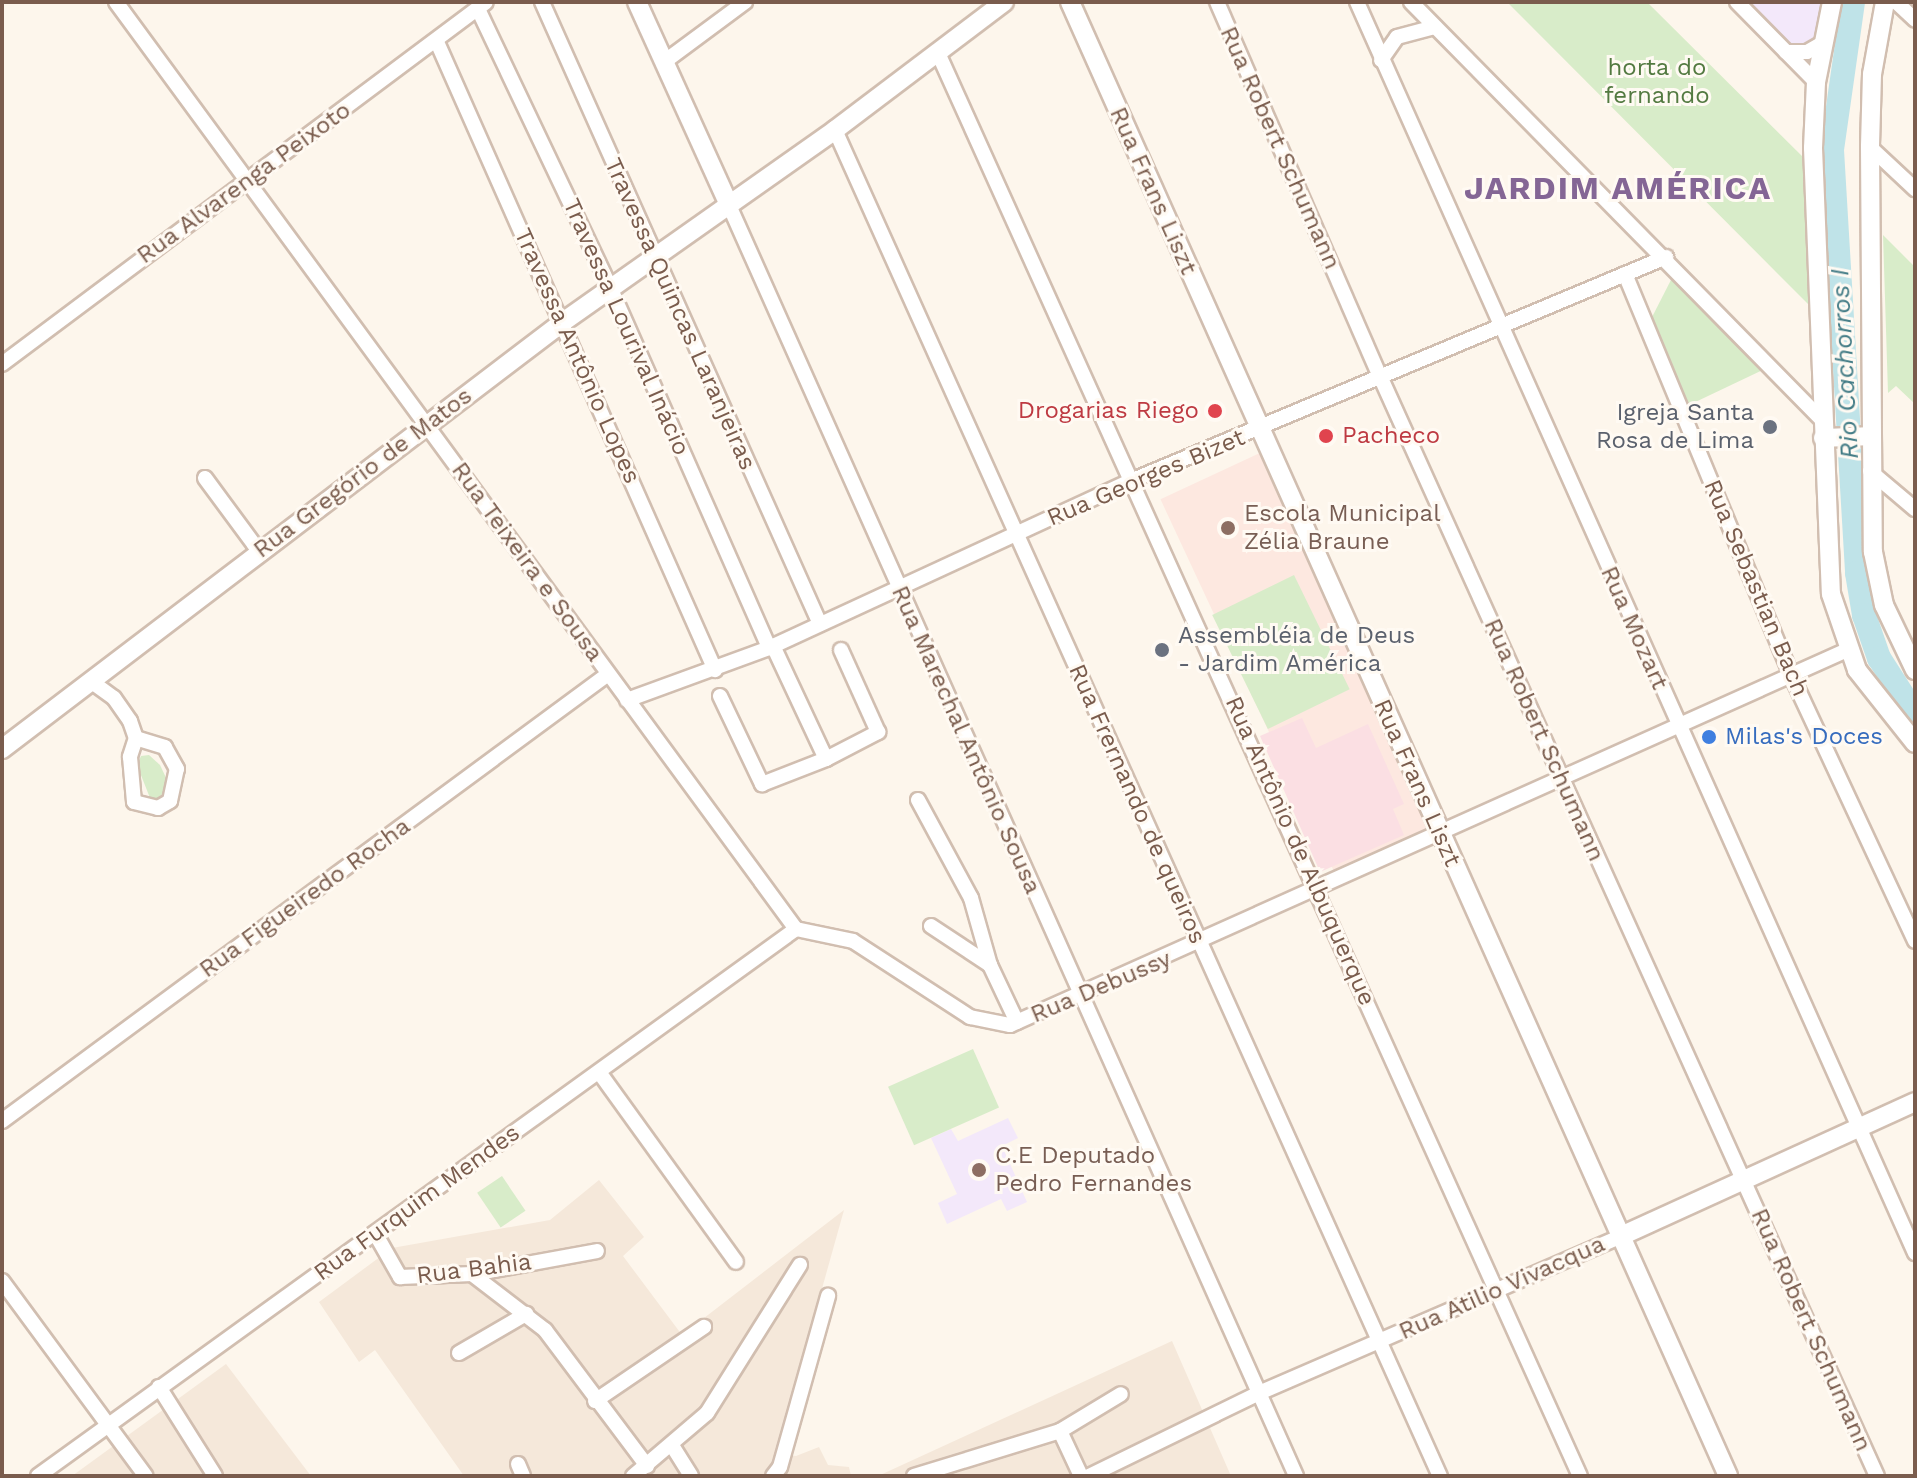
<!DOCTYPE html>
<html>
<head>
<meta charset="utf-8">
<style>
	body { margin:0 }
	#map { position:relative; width:1917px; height:1478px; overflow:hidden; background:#fdf6ec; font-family:"Work Sans",sans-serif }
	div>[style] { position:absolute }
	.residential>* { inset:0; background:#f5e8da }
	.commercial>* { inset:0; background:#fde8e0; transform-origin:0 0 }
	.education>* { inset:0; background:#f3e8fa }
	.medical>* { inset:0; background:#fbdfe3 }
	.green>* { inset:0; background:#d8ecc9; transform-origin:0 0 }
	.river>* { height:24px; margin:-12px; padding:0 12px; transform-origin:12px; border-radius:12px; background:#bfe3e8 }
	.roads { filter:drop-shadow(2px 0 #d1beb0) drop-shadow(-2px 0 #d1beb0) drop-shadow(0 2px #d1beb0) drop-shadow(0 -2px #d1beb0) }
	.minor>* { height:14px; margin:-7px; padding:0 7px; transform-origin:7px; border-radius:7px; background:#fff }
	.tertiary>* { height:18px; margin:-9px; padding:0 9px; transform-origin:9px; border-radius:9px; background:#fff }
	.dots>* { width:22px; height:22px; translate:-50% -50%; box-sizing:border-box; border:4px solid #fffaf3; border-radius:50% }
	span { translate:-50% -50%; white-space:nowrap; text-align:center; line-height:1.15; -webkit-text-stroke:6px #fffaf3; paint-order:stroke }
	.park-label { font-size:24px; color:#537a41 }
	.street-label { font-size:24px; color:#7a5c4d }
	.health-label { font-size:24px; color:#be3a42 }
	.right { translate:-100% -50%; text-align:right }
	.left { translate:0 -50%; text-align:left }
	.worship-label { font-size:24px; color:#5b616d }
	.education-label { font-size:24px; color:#785e54 }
	.shop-label { font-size:24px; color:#366cbe }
	.water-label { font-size:26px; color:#437c86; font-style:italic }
	.district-label { font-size:32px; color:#846695; font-weight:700; letter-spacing:2px }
	.frame { position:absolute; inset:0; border:4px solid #7a5c4d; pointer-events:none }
</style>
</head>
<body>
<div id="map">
	<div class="residential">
		<div style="clip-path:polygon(599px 1180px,644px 1237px,623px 1256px,682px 1335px,844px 1210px,776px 1453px,796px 1456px,819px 1447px,828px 1465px,849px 1467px,851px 1476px,464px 1476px,375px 1350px,359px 1362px,319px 1302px,392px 1248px,550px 1220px)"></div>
		<div style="clip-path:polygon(1172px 1341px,1231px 1476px,878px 1476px)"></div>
		<div style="clip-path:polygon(226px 1364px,311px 1476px,72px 1476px)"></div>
	</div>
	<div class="commercial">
		<div style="left:1262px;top:452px;width:414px;height:112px;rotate:65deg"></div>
	</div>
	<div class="education">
		<div style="clip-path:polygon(1745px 2px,1830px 2px,1816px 41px,1803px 46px,1783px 41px)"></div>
		<div style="clip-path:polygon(1008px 1118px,1018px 1138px,1002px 1146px,1027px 1202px,1007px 1211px,1001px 1199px,947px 1224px,938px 1203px,957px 1194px,931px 1138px,951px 1129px,958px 1141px)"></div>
	</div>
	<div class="medical">
		<div style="clip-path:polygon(1302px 718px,1316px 748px,1368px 724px,1404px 804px,1393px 809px,1404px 835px,1320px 872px,1260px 736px)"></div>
	</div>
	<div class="green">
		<div style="clip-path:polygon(1507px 2px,1647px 2px,1808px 162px,1813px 309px)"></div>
		<div style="clip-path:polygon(1883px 235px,1915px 267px,1915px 404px,1896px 386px,1888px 393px)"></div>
		<div style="clip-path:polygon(1674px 274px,1769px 367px,1687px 406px,1649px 323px)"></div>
		<div style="left:1294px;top:575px;width:127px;height:91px;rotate:64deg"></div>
		<div style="clip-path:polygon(149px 755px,160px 765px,169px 784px,158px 800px,150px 798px,137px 765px,141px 756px)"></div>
		<div style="left:973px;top:1049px;width:64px;height:93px;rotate:66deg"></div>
		<div style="left:502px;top:1176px;width:42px;height:30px;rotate:56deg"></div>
	</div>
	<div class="river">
		<div style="left:1853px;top:2px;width:149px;rotate:98.1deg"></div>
		<div style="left:1832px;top:150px;width:424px;rotate:86.6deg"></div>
		<div style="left:1857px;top:573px;width:43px;rotate:80.5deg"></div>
		<div style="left:1864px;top:615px;width:46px;rotate:70.8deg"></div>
		<div style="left:1879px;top:658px;width:67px;rotate:57.3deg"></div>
	</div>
	<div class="roads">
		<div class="minor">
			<div style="left:116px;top:2px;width:1150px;rotate:53.74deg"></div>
			<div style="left:542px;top:2px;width:681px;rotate:65.92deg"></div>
			<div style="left:1217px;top:2px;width:408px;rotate:66.5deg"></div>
			<div style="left:1380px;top:376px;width:1207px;rotate:65.69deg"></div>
			<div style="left:1357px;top:2px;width:1370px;rotate:65.96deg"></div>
			<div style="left:1411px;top:2px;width:586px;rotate:45.48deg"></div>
			<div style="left:1737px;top:2px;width:112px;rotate:45.4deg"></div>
			<div style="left:1896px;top:2px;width:26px;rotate:43deg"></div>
			<div style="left:478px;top:9px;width:308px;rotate:64.6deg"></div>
			<div style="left:610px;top:287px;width:394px;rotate:66.2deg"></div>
			<div style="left:437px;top:42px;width:687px;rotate:66.12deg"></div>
			<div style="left:1786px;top:52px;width:21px"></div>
			<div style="left:1807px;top:52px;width:20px;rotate:-30deg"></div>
			<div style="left:938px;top:53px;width:1561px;rotate:65.72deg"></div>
			<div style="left:1381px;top:60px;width:28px;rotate:-55deg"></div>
			<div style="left:1397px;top:37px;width:39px;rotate:-15deg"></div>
			<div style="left:664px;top:62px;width:101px;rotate:-36.5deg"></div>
			<div style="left:835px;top:130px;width:1476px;rotate:65.8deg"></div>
			<div style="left:1870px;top:147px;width:62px;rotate:43deg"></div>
			<div style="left:728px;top:203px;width:1394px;rotate:65.95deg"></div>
			<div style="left:1625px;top:274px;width:438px;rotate:67.5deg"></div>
			<div style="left:1793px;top:679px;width:289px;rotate:65deg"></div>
			<div style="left:2px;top:364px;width:604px;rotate:-36.79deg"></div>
			<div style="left:1870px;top:471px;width:59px;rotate:40.2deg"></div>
			<div style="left:205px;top:478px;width:89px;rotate:53.6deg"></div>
			<div style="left:92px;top:682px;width:27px;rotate:36deg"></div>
			<div style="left:114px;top:698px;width:28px;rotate:55deg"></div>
			<div style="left:130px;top:721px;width:18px;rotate:71deg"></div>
			<div style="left:136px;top:738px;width:20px;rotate:108deg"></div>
			<div style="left:130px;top:757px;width:45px;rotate:84.9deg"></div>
			<div style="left:134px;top:802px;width:25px;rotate:14deg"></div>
			<div style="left:158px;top:808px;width:14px;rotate:-30deg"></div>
			<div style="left:170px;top:801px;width:33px;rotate:-78deg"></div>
			<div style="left:177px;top:769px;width:25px;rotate:-119deg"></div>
			<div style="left:165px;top:747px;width:30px;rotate:-163deg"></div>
			<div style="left:720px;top:696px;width:98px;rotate:64.5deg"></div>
			<div style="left:762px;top:784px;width:69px;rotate:-21.3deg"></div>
			<div style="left:826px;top:759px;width:125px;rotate:-115.1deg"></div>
			<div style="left:627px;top:700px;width:151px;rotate:-20.1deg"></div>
			<div style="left:769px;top:648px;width:401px;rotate:-24.8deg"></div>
			<div style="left:1133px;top:480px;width:578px;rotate:-22.7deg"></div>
			<div style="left:826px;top:759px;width:59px;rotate:-27.4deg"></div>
			<div style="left:878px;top:732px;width:90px;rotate:-114.3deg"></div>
			<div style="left:918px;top:800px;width:111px;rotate:61.6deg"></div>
			<div style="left:971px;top:898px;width:70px;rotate:74.2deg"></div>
			<div style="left:931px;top:926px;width:71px;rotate:33.5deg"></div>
			<div style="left:990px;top:965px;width:63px;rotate:64.7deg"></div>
			<div style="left:796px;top:929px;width:58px;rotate:11.9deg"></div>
			<div style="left:853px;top:941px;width:140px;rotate:33deg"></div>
			<div style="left:970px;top:1017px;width:41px;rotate:11.3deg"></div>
			<div style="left:1010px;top:1025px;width:917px;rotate:-24.13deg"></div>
			<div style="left:599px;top:1072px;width:234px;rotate:54.2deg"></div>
			<div style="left:2px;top:1121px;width:753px;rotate:-36.41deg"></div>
			<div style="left:375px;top:1233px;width:51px;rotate:60.4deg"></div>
			<div style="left:400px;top:1277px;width:72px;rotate:-2.4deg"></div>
			<div style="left:472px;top:1274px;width:127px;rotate:-10.4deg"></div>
			<div style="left:472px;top:1274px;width:92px;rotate:37.5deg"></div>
			<div style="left:545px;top:1330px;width:170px;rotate:53.1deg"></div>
			<div style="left:2px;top:1281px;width:242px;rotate:53.6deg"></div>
			<div style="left:459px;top:1353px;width:78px;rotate:-30.2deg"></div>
			<div style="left:159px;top:1387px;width:105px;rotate:57.8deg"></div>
			<div style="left:595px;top:1401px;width:132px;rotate:-34.2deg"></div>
			<div style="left:1060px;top:1431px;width:71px;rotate:-31.2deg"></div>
			<div style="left:673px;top:1447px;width:34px;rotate:58deg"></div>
			<div style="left:518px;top:1464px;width:13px;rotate:67deg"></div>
			<div style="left:38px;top:1476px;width:935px;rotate:-35.82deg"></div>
			<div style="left:633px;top:1476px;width:97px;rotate:-40.4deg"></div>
			<div style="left:707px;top:1413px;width:175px;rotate:-57.9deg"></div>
			<div style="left:773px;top:1476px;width:11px;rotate:-52deg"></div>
			<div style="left:780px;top:1467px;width:178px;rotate:-74.3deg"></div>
			<div style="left:914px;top:1476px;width:153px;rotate:-17.1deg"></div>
			<div style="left:1060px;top:1431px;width:50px;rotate:65deg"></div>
			<div style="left:1089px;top:1476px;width:189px;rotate:-26deg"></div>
			<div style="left:1259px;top:1393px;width:395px;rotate:-23.4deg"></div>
		</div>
		<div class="tertiary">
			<div style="left:637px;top:2px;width:221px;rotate:65.6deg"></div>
			<div style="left:1070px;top:2px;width:1614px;rotate:65.94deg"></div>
			<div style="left:1832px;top:2px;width:82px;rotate:101.3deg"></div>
			<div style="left:1816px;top:82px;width:66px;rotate:92.6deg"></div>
			<div style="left:1813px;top:148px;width:446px;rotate:87.7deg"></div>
			<div style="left:1831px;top:594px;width:80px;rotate:71.1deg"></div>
			<div style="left:1857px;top:670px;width:93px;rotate:51.5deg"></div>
			<div style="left:1885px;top:2px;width:73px;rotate:100.2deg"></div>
			<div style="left:1872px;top:74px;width:73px;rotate:91.6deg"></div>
			<div style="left:1870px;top:147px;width:405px;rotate:89.6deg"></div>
			<div style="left:1873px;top:552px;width:54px;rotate:78.3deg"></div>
			<div style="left:1884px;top:605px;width:72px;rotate:64.5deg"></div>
			<div style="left:1823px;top:438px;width:47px;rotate:-2.4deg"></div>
			<div style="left:2px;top:749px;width:705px;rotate:-37.28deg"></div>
			<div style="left:563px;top:322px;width:333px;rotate:-35.2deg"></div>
			<div style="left:835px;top:130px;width:212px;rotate:-37.1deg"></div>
			<div style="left:1621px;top:1236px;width:323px;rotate:-24.5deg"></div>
		</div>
	</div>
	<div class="dots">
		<div style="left:1215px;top:411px;background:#e0444e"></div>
		<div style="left:1770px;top:427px;background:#6b7280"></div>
		<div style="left:1326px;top:436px;background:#e0444e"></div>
		<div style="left:1228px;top:528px;background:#8d6e63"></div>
		<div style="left:1162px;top:650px;background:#6b7280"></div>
		<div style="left:1709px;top:737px;background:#3f7fe0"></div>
		<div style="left:979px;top:1170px;background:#8d6e63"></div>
	</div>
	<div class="park-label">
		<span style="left:1657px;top:82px">horta do<br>fernando</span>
	</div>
	<div class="street-label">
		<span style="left:1280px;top:148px;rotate:66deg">Rua Robert Schumann</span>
		<span style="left:244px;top:183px;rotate:-36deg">Rua Alvarenga Peixoto</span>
		<span style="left:1153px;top:191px;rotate:66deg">Rua Frans Liszt</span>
		<span style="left:680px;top:314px;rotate:66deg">Travessa Quincas Laranjeiras</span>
		<span style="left:626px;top:327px;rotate:66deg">Travessa Lourival Inácio</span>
		<span style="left:577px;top:356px;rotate:66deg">Travessa Antônio Lopes</span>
		<span style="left:363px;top:473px;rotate:-37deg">Rua Gregório de Matos</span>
		<span style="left:1146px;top:478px;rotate:-23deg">Rua Georges Bizet</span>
		<span style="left:527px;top:562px;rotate:54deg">Rua Teixeira e Sousa</span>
		<span style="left:1756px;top:588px;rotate:67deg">Rua Sebastian Bach</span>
		<span style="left:1634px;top:628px;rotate:66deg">Rua Mozart</span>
		<span style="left:966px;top:740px;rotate:66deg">Rua Marechal Antônio Sousa</span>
		<span style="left:1544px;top:740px;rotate:66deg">Rua Robert Schumann</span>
		<span style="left:1417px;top:783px;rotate:66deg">Rua Frans Liszt</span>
		<span style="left:1137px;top:804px;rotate:66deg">Rua Frernando de queiros</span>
		<span style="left:1300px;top:851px;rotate:66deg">Rua Antônio de Albuquerque</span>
		<span style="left:305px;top:898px;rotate:-36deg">Rua Figueiredo Rocha</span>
		<span style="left:1101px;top:987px;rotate:-23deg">Rua Debussy</span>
		<span style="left:417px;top:1203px;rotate:-36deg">Rua Furquim Mendes</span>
		<span style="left:474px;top:1269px;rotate:-7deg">Rua Bahia</span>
		<span style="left:1502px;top:1288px;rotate:-24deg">Rua Atilio Vivacqua</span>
		<span style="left:1811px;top:1330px;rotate:66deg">Rua Robert Schumann</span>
	</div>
	<div class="health-label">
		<span class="right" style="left:1199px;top:411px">Drogarias Riego</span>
		<span class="left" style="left:1342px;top:436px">Pacheco</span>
	</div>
	<div class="worship-label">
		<span class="right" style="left:1754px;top:427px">Igreja Santa<br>Rosa de Lima</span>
		<span class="left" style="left:1178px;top:650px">Assembléia de Deus<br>- Jardim América</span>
	</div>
	<div class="education-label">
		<span class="left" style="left:1244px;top:528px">Escola Municipal<br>Zélia Braune</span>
		<span class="left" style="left:995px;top:1170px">C.E Deputado<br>Pedro Fernandes</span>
	</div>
	<div class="shop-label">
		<span class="left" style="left:1725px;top:737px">Milas's Doces</span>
	</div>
	<div class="water-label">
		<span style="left:1845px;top:364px;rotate:-93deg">Rio Cachorros I</span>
	</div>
	<div class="district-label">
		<span style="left:1618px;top:188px">JARDIM AMÉRICA</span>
	</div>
	<div class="frame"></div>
</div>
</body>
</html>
